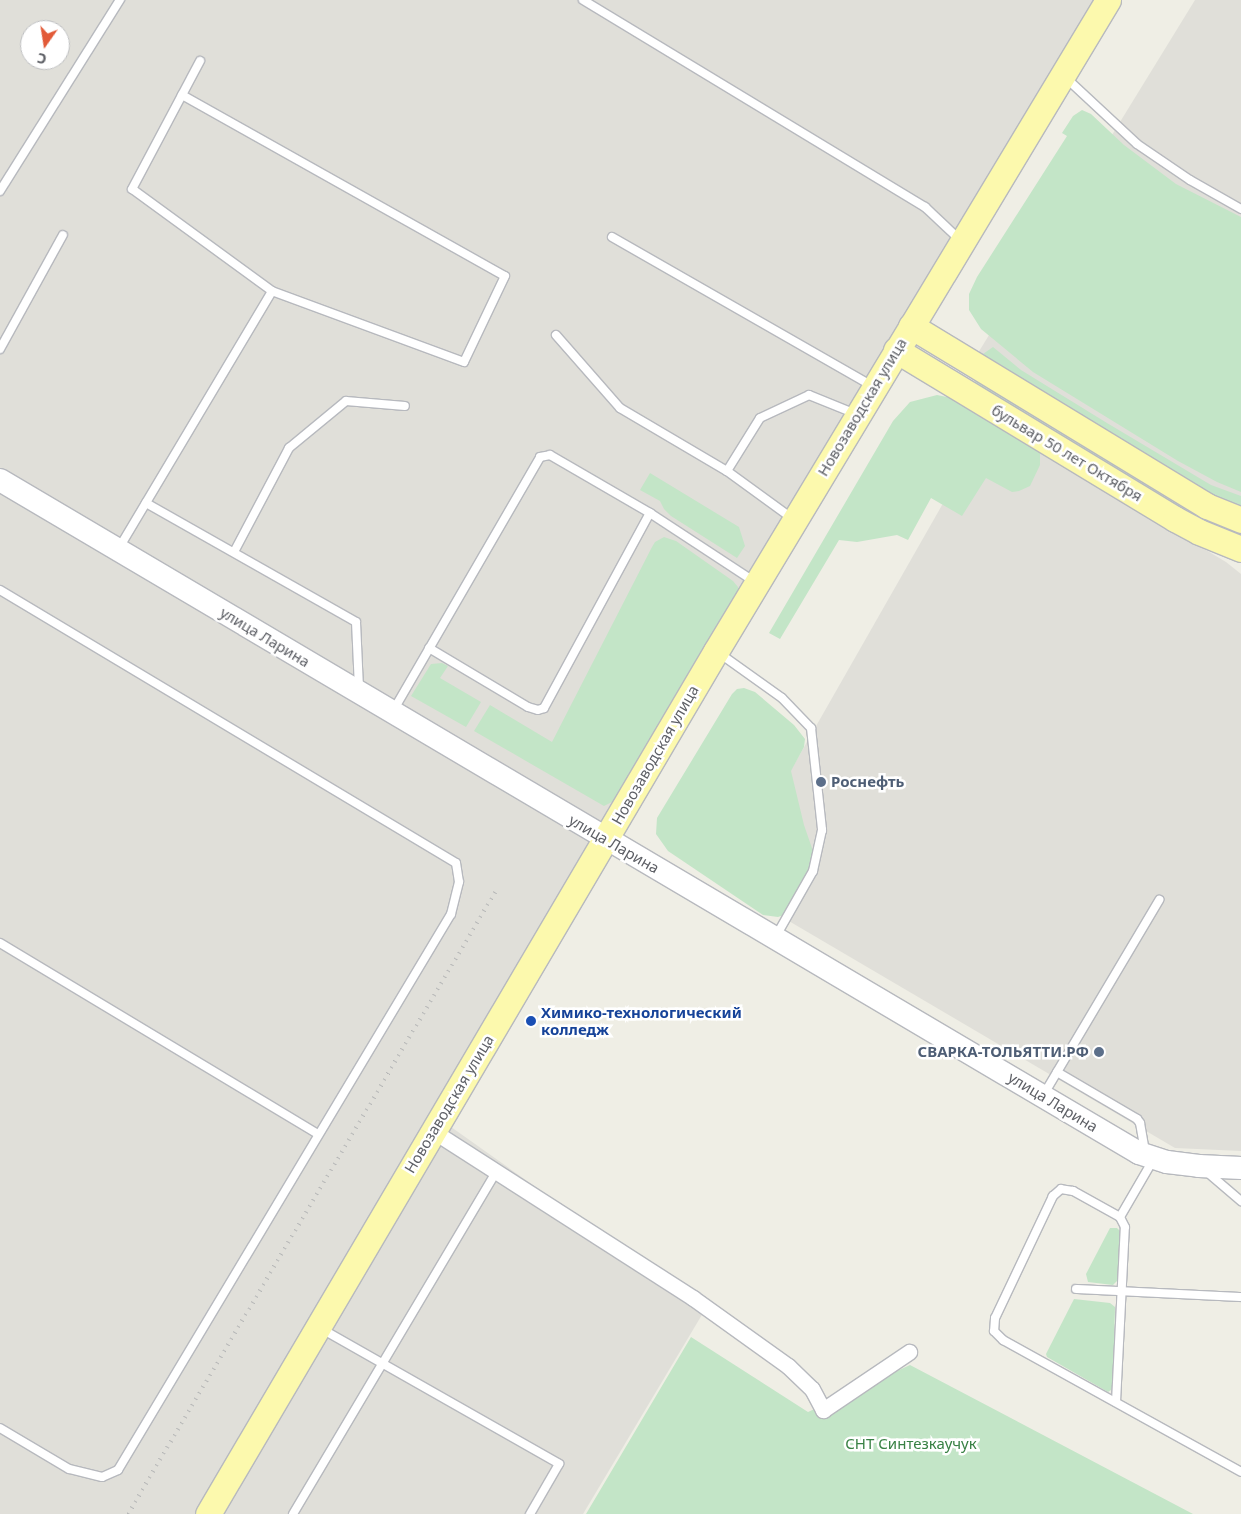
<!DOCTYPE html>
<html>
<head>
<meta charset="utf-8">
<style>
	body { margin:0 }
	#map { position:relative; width:1241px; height:1514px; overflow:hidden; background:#efeee5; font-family:"Noto Sans",sans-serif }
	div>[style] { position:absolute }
	.industrial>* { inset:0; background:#e0dfd9 }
	.green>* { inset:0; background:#c3e5c7 }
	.roads { filter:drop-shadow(1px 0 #b7b9be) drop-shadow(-1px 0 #b7b9be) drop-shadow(0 1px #b7b9be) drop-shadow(0 -1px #b7b9be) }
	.lane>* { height:8px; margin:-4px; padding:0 4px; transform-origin:4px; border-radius:4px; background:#fff }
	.street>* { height:15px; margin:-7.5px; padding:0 7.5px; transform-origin:7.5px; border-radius:7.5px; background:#fff }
	.secondary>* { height:22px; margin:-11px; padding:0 11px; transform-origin:11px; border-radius:11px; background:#fff }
	.primary>* { height:25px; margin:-12.5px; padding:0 12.5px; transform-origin:12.5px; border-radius:12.5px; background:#fcf9ad }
	.rail>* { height:4px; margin-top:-2px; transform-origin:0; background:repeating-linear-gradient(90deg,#b5b6b6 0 1px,transparent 0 7px) }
	.dots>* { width:14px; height:14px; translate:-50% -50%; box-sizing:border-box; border:2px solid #fff; border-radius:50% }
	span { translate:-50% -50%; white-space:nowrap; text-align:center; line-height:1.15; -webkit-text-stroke:5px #fff; paint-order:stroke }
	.street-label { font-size:15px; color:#5d5f65 }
	.service-label { font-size:15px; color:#4e5e75; font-weight:700 }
	.left { translate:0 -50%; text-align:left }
	.right { translate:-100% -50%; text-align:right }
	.transit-label { font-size:15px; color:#164399; font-weight:700 }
	.park-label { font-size:15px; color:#388144 }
	.north { position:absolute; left:20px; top:20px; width:50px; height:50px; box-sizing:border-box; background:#fff; border:1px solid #bebfc1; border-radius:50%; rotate:193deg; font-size:14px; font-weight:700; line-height:20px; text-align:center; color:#5d5f65 }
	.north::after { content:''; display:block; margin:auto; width:18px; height:22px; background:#e25a38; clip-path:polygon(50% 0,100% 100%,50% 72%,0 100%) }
</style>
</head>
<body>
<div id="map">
	<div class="industrial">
		<div style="clip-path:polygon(evenodd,0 0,1107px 0,207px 1514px,0 1514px,0 0,30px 30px,60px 30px,60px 60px,30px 60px,30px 30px)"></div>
		<div style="clip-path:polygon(1195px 0,1241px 0,1241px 505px,978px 353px)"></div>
		<div style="clip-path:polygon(990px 421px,1226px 562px,1241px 574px,1241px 1151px,1175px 1148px,726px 884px)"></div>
		<div style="clip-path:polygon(444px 1122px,706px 1308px,583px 1514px,213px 1514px)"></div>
	</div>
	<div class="green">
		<div style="clip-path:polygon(1082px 110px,1091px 114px,1124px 145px,1176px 184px,1241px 217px,1241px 492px,1217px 482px,1178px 461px,1033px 372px,981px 329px,969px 310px,969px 294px,977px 277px,1067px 136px,1062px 133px,1073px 116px)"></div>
		<div style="clip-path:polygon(993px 347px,1021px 370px,1107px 423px,1211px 485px,1241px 496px,1241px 508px,1215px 500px,1013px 381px,983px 354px)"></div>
		<div style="clip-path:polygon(978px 379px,1188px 508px,1186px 511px,1184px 512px,973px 383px)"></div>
		<div style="clip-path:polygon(937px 395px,957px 399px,1040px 449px,1040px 465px,1030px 486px,1019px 491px,1012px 492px,986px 478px,962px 516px,931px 498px,908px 540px,897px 535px,857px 542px,839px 540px,780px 639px,769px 633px,893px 421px,910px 402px)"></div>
		<div style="clip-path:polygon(650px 473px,739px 527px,745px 546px,737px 558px,671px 516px,664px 509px,660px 501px,640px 490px)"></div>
		<div style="clip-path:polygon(664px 537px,676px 541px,733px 581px,738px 587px,739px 595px,614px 801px,604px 806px,474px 731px,490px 705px,552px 742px,652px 547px,655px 542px)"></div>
		<div style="clip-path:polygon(442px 663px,448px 666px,440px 678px,481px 702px,466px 727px,411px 696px,431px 664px)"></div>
		<div style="clip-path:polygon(744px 688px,755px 692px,794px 725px,805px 739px,804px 747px,791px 771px,804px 825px,814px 854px,812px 877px,784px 915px,778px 917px,763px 915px,668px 851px,656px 834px,657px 818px,732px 694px,737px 689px)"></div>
		<div style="clip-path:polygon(1110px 1228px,1117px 1228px,1121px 1232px,1118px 1280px,1113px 1285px,1088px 1282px,1086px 1274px)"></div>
		<div style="clip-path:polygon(1074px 1299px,1110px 1303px,1115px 1307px,1113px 1384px,1111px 1390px,1108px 1392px,1047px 1357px,1046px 1354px)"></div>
		<div style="clip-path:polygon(691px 1337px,808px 1412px,910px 1365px,1193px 1514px,586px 1514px)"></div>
	</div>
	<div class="roads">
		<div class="lane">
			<div style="left:583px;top:0;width:400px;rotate:31.2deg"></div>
			<div style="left:925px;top:207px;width:48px;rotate:43.3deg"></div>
			<div style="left:1065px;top:77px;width:98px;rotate:42.9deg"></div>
			<div style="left:1137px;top:144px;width:64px;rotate:34.2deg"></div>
			<div style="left:1190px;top:180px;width:59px;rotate:29.6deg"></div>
			<div style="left:182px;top:95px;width:370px;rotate:29.3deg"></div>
			<div style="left:505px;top:276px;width:95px;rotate:115.5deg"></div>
			<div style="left:464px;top:362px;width:205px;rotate:-159.7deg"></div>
			<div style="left:0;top:191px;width:226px;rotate:-57.9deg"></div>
			<div style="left:612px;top:237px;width:300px;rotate:29.8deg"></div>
			<div style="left:556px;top:335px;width:97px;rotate:48.8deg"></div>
			<div style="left:620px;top:408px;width:124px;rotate:30.5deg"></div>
			<div style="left:0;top:349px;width:130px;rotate:-61.1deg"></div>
			<div style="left:146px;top:503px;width:241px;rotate:29.5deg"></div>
			<div style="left:356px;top:622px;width:67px;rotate:87.4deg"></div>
			<div style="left:793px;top:519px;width:82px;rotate:-144deg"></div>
			<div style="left:727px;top:471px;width:62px;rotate:-58.1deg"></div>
			<div style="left:760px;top:418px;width:54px;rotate:-25.1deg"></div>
			<div style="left:809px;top:395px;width:51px;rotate:22deg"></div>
			<div style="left:119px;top:548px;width:299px;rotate:-59.2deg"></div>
			<div style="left:272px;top:291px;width:173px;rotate:-143.9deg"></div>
			<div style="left:132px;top:189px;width:145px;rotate:-62deg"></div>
			<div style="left:234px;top:552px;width:118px;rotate:-62.1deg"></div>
			<div style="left:289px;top:448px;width:74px;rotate:-39.5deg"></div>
			<div style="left:346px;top:401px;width:59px;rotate:4.8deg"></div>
			<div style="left:0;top:590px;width:531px;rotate:30.91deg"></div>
			<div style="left:456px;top:863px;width:19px;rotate:81deg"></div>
			<div style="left:459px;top:882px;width:33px;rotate:104deg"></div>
			<div style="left:451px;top:914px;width:648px;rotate:120.92deg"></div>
			<div style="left:118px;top:1470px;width:17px;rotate:156deg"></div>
			<div style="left:102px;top:1477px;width:34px;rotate:-166deg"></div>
			<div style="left:69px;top:1469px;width:80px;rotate:-149.3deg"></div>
			<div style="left:429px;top:648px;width:115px;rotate:30.8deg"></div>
			<div style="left:528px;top:707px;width:10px;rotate:17deg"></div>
			<div style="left:538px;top:710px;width:6px;rotate:-18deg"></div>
			<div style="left:544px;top:708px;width:222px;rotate:-61.5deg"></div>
			<div style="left:650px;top:513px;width:126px;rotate:33.3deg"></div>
			<div style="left:719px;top:653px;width:77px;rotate:35.5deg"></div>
			<div style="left:782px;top:698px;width:42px;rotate:46deg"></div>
			<div style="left:811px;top:728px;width:103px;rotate:83.8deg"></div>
			<div style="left:822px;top:830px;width:42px;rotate:102.4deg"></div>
			<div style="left:813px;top:871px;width:75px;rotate:119.6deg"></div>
			<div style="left:393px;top:711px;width:293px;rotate:-59.9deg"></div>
			<div style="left:540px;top:457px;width:10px;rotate:-11deg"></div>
			<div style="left:550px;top:455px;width:116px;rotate:30.1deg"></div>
			<div style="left:0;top:943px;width:371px;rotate:31deg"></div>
			<div style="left:1057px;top:1072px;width:93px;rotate:30.4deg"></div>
			<div style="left:1137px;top:1119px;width:5px;rotate:53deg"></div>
			<div style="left:1140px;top:1123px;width:28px;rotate:80deg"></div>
			<div style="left:1044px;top:1094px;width:226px;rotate:-59.3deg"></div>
			<div style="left:1207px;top:1172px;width:45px;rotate:40.5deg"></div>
			<div style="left:1120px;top:1217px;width:66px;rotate:-59.9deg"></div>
			<div style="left:1076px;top:1289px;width:165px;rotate:2.8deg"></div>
			<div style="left:320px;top:1328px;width:275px;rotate:29.6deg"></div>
			<div style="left:559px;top:1464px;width:58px;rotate:120.1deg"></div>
			<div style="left:1116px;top:1402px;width:175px;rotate:-87.1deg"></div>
			<div style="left:1125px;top:1227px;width:11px;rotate:-117deg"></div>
			<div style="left:1120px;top:1217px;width:54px;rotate:-151deg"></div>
			<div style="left:1073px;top:1191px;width:12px;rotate:-171deg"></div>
			<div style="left:1061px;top:1189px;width:11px;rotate:139deg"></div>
			<div style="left:1053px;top:1196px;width:135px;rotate:115.4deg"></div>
			<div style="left:995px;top:1318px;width:13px;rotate:94deg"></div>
			<div style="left:994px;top:1331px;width:13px;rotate:45deg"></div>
			<div style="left:1003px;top:1340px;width:272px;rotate:29deg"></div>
			<div style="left:293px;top:1514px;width:399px;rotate:-59.3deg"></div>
		</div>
		<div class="street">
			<div style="left:433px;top:1131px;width:309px;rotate:32.7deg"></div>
			<div style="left:693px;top:1298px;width:117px;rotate:35.6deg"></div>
			<div style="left:788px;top:1366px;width:33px;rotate:44deg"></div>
			<div style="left:812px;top:1389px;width:24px;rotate:62deg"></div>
			<div style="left:823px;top:1410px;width:104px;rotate:-34deg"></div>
		</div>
		<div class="secondary">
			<div style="left:0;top:480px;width:1323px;rotate:30.58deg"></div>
			<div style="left:1139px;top:1153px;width:29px;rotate:18deg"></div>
			<div style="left:1167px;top:1162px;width:32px;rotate:7deg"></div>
			<div style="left:1199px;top:1166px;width:42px;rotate:2.7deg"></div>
		</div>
		<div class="primary">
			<div style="left:911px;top:326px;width:346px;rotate:31.3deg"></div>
			<div style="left:1207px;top:506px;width:37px;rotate:22deg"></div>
			<div style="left:896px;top:350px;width:326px;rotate:31.2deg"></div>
			<div style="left:1175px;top:519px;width:27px;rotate:28deg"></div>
			<div style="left:1199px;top:532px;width:45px;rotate:22deg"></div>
			<div style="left:208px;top:1514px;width:1001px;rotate:-59.52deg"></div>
			<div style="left:716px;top:651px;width:760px;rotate:-58.95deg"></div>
		</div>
	</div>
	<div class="rail">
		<div style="left:128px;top:1514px;width:728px;rotate:-59.45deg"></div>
	</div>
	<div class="dots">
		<div style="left:821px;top:782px;background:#5c6f8a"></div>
		<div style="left:531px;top:1021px;background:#1a4fb4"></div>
		<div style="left:1099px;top:1052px;background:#5c6f8a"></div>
	</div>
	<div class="street-label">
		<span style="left:862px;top:407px;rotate:-59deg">Новозаводская улица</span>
		<span style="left:1067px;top:453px;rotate:31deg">бульвар 50 лет Октября</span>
		<span style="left:265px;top:637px;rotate:31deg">улица Ларина</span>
		<span style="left:655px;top:755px;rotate:-60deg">Новозаводская улица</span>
		<span style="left:614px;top:844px;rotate:30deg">улица Ларина</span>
		<span style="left:1053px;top:1102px;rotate:31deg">улица Ларина</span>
		<span style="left:449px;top:1104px;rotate:-59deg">Новозаводская улица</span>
	</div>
	<div class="service-label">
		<span class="left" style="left:831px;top:782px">Роснефть</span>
		<span class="right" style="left:1089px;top:1052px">СВАРКА-ТОЛЬЯТТИ.РФ</span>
	</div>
	<div class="transit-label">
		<span class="left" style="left:541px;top:1021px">Химико-технологический<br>колледж</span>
	</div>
	<div class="park-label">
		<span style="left:911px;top:1444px">СНТ Синтезкаучук</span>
	</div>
	<div class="north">С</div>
</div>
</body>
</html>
